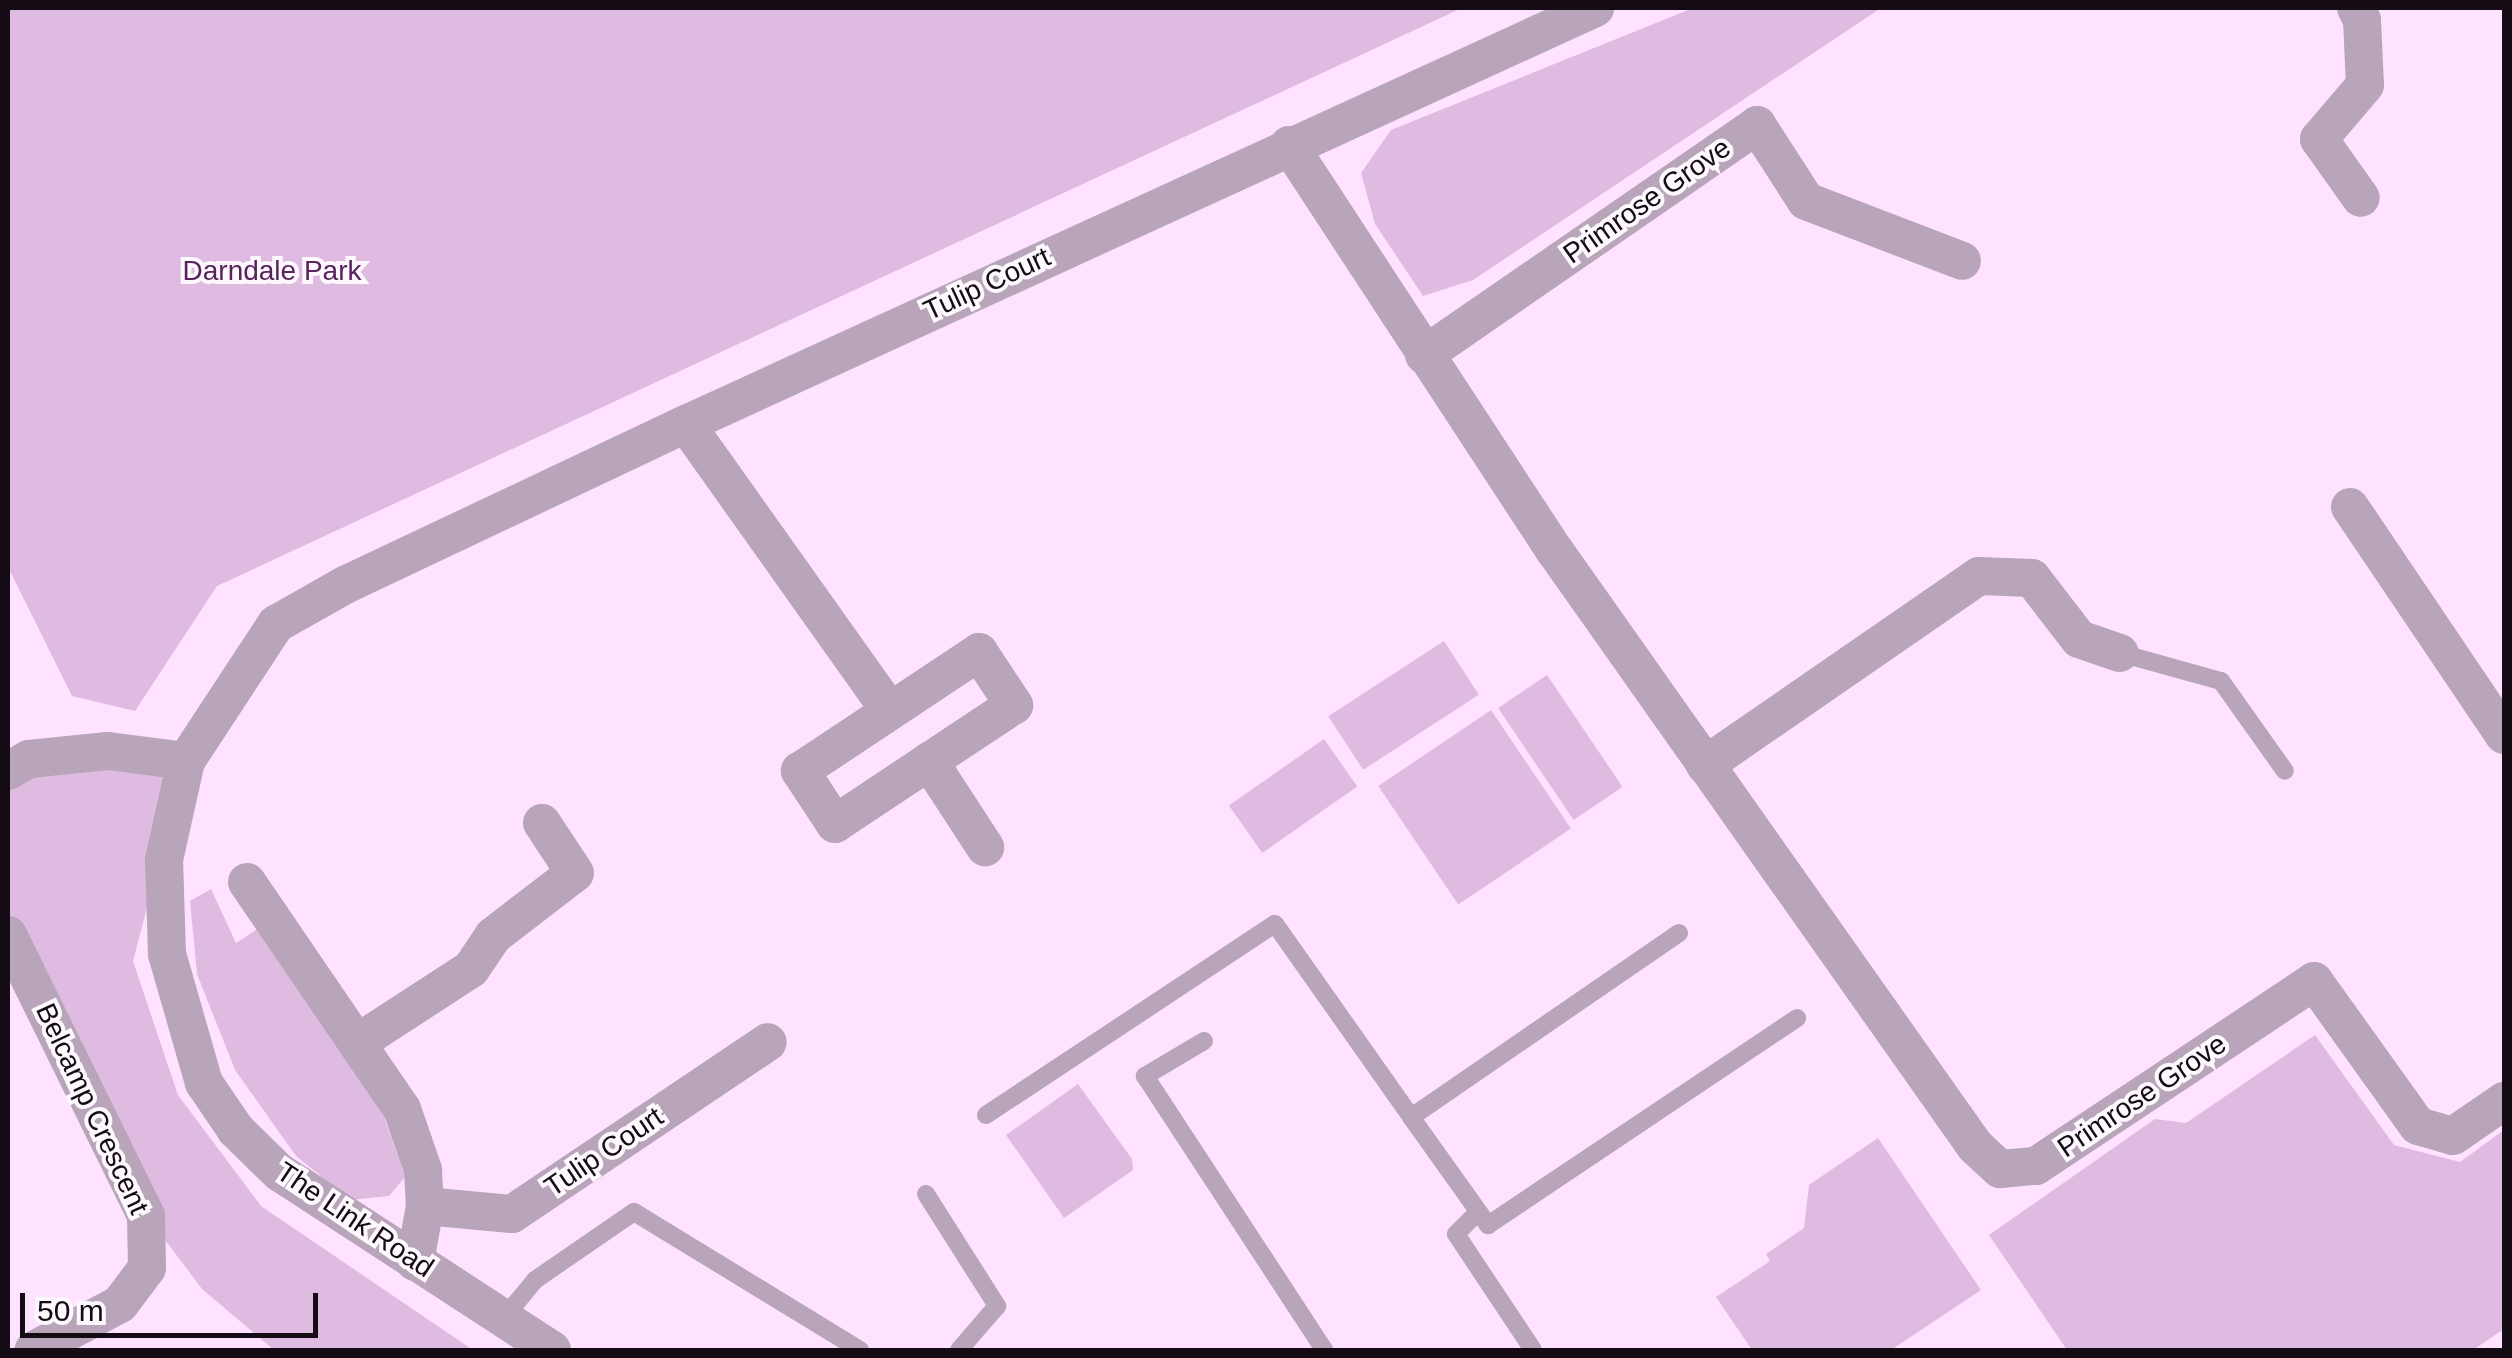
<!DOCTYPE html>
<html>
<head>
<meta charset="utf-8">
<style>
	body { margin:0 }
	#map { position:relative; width:2512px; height:1358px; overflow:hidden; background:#fee2ff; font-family:Helvetica,sans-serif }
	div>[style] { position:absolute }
	.green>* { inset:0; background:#e0bbe1; transform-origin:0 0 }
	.lane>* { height:18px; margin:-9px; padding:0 9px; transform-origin:9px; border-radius:9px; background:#b8a5b9 }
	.street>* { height:38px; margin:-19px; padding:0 19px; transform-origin:19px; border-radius:19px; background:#b8a5b9 }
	span { translate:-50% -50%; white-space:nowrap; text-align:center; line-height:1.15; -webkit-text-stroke:8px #fdf8fd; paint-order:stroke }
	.street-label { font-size:28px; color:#140b14 }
	.park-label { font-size:28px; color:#58235b }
	.frame { position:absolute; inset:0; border:10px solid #140b14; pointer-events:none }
	.scale { position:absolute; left:20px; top:1293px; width:298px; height:45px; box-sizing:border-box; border:5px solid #140b14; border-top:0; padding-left:12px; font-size:30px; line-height:35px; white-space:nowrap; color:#140b14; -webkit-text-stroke:8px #fdf8fd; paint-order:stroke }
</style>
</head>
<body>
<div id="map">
	<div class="green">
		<div style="clip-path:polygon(8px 8px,1462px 8px,217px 586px,135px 711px,72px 696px,8px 567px)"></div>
		<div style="clip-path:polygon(1693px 8px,1881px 8px,1473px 280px,1423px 296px,1375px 224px,1361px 173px,1391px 130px)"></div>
		<div style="left:1444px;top:641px;width:64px;height:138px;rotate:57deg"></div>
		<div style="left:1547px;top:675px;width:135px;height:59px;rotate:56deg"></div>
		<div style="left:1491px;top:710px;width:143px;height:136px;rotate:56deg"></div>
		<div style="left:1324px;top:739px;width:58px;height:116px;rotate:55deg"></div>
		<div style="clip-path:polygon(185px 762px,133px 961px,178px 1095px,261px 1206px,473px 1350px,274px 1350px,202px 1289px,147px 1216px,8px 933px,8px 771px)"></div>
		<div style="clip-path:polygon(211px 889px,236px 943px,259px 928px,384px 1117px,405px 1177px,389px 1196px,351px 1200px,296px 1156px,235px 1070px,197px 974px,190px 901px)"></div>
		<div style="clip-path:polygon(2315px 1035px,2394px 1145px,2460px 1162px,2504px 1130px,2504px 1329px,2473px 1350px,2067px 1350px,1989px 1235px,2155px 1119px,2186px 1123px)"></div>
		<div style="clip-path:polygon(1078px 1084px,1132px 1159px,1133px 1170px,1064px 1218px,1006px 1135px)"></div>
		<div style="clip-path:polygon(1878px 1138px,1981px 1290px,1891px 1350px,1752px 1350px,1716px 1297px,1770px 1261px,1766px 1254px,1804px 1228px,1809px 1185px)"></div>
	</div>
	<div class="lane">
		<div style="left:2120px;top:653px;width:105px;rotate:15.5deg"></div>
		<div style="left:2221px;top:681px;width:110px;rotate:54.6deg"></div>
		<div style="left:1679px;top:933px;width:325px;rotate:145.5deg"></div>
		<div style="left:1411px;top:1117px;width:133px;rotate:54.5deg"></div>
		<div style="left:1488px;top:1225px;width:372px;rotate:-33.8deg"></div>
		<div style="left:1204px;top:1041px;width:69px;rotate:149.3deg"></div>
		<div style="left:1145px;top:1076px;width:327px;rotate:56.8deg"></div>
		<div style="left:986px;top:1115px;width:346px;rotate:-33.5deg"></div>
		<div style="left:1275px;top:924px;width:236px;rotate:54.8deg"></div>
		<div style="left:926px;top:1194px;width:133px;rotate:57.6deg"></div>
		<div style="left:997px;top:1306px;width:58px;rotate:130.8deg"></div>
		<div style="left:1478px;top:1212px;width:31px;rotate:135deg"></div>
		<div style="left:1456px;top:1234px;width:139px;rotate:56.4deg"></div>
		<div style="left:503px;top:1319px;width:50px;rotate:-50.6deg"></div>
		<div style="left:535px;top:1280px;width:120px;rotate:-34.5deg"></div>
		<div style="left:634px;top:1212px;width:265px;rotate:31.4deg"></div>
	</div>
	<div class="street">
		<div style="left:2356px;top:8px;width:13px;rotate:63deg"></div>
		<div style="left:2362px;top:20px;width:65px;rotate:87.4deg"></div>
		<div style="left:2365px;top:85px;width:71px;rotate:130.4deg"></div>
		<div style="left:2319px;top:139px;width:72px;rotate:54.6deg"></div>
		<div style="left:1289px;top:145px;width:485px;rotate:56.8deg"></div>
		<div style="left:1555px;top:551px;width:728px;rotate:54.78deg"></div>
		<div style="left:1975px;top:1146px;width:34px;rotate:43deg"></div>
		<div style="left:2000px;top:1169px;width:36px;rotate:-5deg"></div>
		<div style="left:2036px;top:1166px;width:334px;rotate:-33.6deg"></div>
		<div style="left:2314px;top:981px;width:178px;rotate:54.4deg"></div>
		<div style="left:2418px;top:1126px;width:36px;rotate:16deg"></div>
		<div style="left:2453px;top:1136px;width:62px;rotate:-34.5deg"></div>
		<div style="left:1424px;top:355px;width:405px;rotate:-34.6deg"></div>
		<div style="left:1757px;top:125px;width:90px;rotate:57.2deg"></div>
		<div style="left:1806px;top:201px;width:167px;rotate:21deg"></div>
		<div style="left:686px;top:424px;width:352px;rotate:54.6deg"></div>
		<div style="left:2350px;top:507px;width:275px;rotate:56deg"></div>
		<div style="left:979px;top:652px;width:64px;rotate:56.6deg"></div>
		<div style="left:1014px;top:705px;width:215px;rotate:146.4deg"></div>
		<div style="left:835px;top:824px;width:64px;rotate:-123.4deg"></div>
		<div style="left:800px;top:771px;width:215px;rotate:-33.6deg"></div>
		<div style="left:929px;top:761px;width:103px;rotate:56.9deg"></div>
		<div style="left:1705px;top:765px;width:333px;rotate:-34.6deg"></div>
		<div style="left:1979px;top:576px;width:53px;rotate:2.2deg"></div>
		<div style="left:2032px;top:578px;width:77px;rotate:52.4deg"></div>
		<div style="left:2079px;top:639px;width:43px;rotate:18.9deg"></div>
		<div style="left:8px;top:771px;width:24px;rotate:-30deg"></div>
		<div style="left:29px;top:759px;width:79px;rotate:-5.8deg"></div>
		<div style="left:108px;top:751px;width:79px;rotate:7.3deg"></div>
		<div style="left:247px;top:882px;width:275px;rotate:55.7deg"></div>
		<div style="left:402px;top:1109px;width:65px;rotate:71deg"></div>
		<div style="left:423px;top:1170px;width:36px;rotate:87deg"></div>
		<div style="left:425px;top:1206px;width:57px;rotate:100.1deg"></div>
		<div style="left:8px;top:935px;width:313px;rotate:63.8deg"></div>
		<div style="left:146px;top:1216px;width:52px;rotate:88.9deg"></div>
		<div style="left:147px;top:1268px;width:45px;rotate:126.9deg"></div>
		<div style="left:120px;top:1304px;width:98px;rotate:151.9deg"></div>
		<div style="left:357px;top:1043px;width:136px;rotate:-33deg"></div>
		<div style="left:471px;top:969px;width:40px;rotate:-56deg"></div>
		<div style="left:493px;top:936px;width:103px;rotate:-37.5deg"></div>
		<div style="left:575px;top:873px;width:60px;rotate:-123.4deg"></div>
		<div style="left:425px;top:1206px;width:87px;rotate:5.3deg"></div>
		<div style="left:512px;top:1214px;width:308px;rotate:-33.9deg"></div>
		<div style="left:552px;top:1350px;width:325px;rotate:-146.9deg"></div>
		<div style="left:280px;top:1173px;width:62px;rotate:-135.7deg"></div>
		<div style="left:236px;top:1130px;width:57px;rotate:-124.2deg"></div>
		<div style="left:204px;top:1083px;width:134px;rotate:-106deg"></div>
		<div style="left:167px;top:954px;width:94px;rotate:-91.8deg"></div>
		<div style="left:164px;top:860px;width:101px;rotate:-77.5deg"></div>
		<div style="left:186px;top:761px;width:164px;rotate:-56.7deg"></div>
		<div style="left:276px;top:624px;width:79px;rotate:-29.5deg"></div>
		<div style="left:345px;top:585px;width:377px;rotate:-25.3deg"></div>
		<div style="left:686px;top:424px;width:1000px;rotate:-24.59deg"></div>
	</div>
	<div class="street-label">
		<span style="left:1647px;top:201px;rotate:-35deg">Primrose Grove</span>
		<span style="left:987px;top:284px;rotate:-25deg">Tulip Court</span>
		<span style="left:2142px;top:1096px;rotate:-34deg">Primrose Grove</span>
		<span style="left:92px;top:1109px;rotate:65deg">Belcamp Crescent</span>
		<span style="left:604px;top:1152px;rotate:-34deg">Tulip Court</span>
		<span style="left:355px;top:1220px;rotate:34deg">The Link Road</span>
	</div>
	<div class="park-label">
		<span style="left:272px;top:271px">Darndale Park</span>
	</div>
	<div class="frame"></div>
	<div class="scale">50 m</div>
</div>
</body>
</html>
